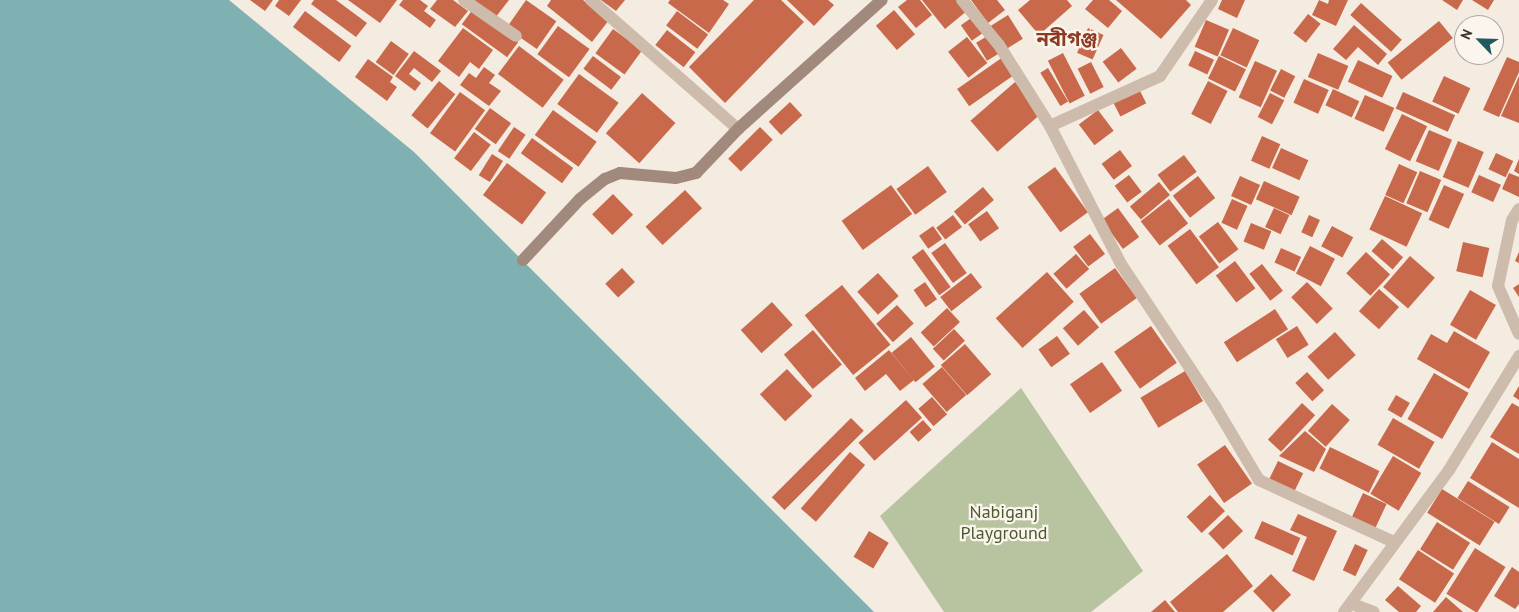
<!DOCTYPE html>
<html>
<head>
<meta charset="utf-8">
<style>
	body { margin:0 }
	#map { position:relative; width:1519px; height:612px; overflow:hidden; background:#f4ebe1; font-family:"PT Sans","Noto Sans Bengali",sans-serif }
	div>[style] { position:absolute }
	.green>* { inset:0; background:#b8c4a0 }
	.water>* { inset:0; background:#7fb0b2 }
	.building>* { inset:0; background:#c8694b; transform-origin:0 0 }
	.minor>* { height:12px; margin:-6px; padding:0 6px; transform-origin:6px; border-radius:6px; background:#cdbbac }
	.secondary>* { height:12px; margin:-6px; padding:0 6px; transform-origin:6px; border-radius:6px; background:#a18a7d }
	span { translate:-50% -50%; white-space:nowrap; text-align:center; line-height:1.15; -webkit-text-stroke:4.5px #fbf5ee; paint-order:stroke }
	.park-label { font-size:18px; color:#4a5a2e }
	.quarter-label { font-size:20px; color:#8c3b22; font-weight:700 }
	.north { position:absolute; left:1454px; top:15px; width:50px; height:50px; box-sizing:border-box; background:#fbf5ee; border:1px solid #aea6a0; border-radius:50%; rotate:294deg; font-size:14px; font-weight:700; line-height:20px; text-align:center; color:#3b302b }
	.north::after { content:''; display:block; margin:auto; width:18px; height:22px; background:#1f5a5e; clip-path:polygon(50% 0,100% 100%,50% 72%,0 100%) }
</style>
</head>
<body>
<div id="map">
	<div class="green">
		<div style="clip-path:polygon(1021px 388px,1143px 571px,1091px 612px,944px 612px,880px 516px)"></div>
	</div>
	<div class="water">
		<div style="clip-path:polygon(0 0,229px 0,414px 152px,874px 612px,0 612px)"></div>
	</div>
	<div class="building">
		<div style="clip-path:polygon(250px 0,273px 0,265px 11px)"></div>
		<div style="clip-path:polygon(279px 0,301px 0,289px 16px,275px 6px)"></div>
		<div style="clip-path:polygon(314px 0,336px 0,367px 23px,356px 37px,311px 4px)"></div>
		<div style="clip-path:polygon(348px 0,397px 0,380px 23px)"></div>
		<div style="clip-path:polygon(403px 0,420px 0,428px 6px,424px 11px,436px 20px,430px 28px,399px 5px)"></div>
		<div style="clip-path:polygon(437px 0,453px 0,468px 11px,455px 27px,430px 9px)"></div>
		<div style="clip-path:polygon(472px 0,509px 0,495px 18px)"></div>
		<div style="left:526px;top:0;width:37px;height:34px;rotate:35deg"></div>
		<div style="clip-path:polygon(551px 0,583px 0,609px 20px,592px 42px,547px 6px)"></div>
		<div style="clip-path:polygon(601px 0,625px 0,616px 11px)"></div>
		<div style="clip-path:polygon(670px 0,723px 0,729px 4px,709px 33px,668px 3px)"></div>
		<div style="clip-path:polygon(754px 0,781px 0,804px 22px,725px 103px,689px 67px)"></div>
		<div style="clip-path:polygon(787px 0,828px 0,834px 5px,814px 26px)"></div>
		<div style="clip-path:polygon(907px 0,920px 0,932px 15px,916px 28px,898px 7px)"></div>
		<div style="clip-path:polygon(922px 0,960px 0,968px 10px,945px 29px)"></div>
		<div style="clip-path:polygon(971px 0,997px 0,1005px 10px,988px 23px)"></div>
		<div style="clip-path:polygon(1030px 0,1067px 0,1072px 6px,1039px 35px,1018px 10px)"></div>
		<div style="clip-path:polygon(1093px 0,1109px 0,1122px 11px,1108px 28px,1085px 9px)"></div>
		<div style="clip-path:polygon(1116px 0,1186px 0,1191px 5px,1161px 39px)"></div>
		<div style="clip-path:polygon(1222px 0,1245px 0,1237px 18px,1218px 9px)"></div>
		<div style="clip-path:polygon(1319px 0,1328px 4px,1329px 0,1348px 0,1336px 26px,1312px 15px)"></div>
		<div style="clip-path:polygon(1442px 0,1463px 0,1457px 10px)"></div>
		<div style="clip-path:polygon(1472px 0,1494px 0,1488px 10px)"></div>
		<div style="left:1361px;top:3px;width:55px;height:16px;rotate:42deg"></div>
		<div style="left:473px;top:9px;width:56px;height:19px;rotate:36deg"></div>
		<div style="left:894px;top:10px;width:32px;height:24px;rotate:49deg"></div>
		<div style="left:305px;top:11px;width:58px;height:20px;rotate:37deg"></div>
		<div style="left:677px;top:11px;width:39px;height:18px;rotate:37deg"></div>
		<div style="left:1308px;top:14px;width:16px;height:24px;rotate:38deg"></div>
		<div style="left:1008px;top:15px;width:28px;height:21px;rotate:58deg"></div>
		<div style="left:974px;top:16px;width:19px;height:16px;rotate:55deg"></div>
		<div style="left:1206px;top:20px;width:25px;height:29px;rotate:23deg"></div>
		<div style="left:1439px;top:21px;width:22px;height:66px;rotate:51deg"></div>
		<div style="clip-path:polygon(1354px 25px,1387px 54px,1378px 65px,1358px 47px,1346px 60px,1333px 49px)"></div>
		<div style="left:558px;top:26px;width:39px;height:35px;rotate:36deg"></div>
		<div style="clip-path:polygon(463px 28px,493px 50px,479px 69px,470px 62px,459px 77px,438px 61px)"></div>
		<div style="left:1088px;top:28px;width:17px;height:27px;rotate:24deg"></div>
		<div style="left:1233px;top:28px;width:29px;height:30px;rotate:25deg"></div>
		<div style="left:613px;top:29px;width:36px;height:30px;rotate:36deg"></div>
		<div style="left:667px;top:30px;width:36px;height:19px;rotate:38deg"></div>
		<div style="left:989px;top:35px;width:21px;height:15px;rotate:59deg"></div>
		<div style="left:967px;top:37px;width:33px;height:24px;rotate:52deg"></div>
		<div style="left:391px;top:41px;width:22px;height:26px;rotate:36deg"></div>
		<div style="left:519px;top:46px;width:56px;height:35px;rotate:37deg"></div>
		<div style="left:1121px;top:48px;width:26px;height:23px;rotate:53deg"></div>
		<div style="clip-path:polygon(414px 51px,441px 71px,432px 82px,414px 68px,409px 74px,421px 83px,415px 91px,395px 76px)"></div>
		<div style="left:1195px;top:51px;width:21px;height:16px;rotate:25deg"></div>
		<div style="left:1063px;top:53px;width:48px;height:17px;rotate:63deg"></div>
		<div style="left:1318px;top:53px;width:33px;height:26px;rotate:23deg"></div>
		<div style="left:593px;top:56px;width:35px;height:16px;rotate:37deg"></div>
		<div style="left:1219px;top:56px;width:30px;height:25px;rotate:26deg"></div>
		<div style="left:1003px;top:57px;width:21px;height:56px;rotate:55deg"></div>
		<div style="clip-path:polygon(1507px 57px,1519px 62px,1519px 72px,1499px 117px,1483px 110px)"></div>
		<div style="clip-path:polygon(368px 59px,393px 77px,390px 82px,397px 87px,387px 101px,355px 77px)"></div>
		<div style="left:1358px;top:60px;width:38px;height:24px;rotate:25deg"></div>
		<div style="left:1255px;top:61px;width:24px;height:40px;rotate:24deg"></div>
		<div style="left:1091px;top:62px;width:28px;height:15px;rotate:63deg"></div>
		<div style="clip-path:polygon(484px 67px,495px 75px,489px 83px,501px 91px,489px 106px,460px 85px,469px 73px,476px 78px)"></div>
		<div style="left:1048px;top:68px;width:39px;height:9px;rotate:59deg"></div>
		<div style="left:1281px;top:69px;width:16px;height:24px;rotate:27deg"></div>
		<div style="left:579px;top:74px;width:49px;height:37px;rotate:36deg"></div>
		<div style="left:1444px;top:76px;width:29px;height:28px;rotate:25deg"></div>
		<div style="clip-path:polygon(1519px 76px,1519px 123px,1501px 116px)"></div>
		<div style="left:1304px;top:79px;width:27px;height:26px;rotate:24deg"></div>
		<div style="left:439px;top:81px;width:21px;height:44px;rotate:39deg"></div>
		<div style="left:1208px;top:81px;width:22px;height:37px;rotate:27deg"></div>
		<div style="left:1015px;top:82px;width:41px;height:59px;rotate:49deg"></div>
		<div style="left:1139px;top:89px;width:16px;height:29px;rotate:63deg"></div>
		<div style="left:1333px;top:89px;width:29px;height:18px;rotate:25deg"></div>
		<div style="left:460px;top:92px;width:31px;height:51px;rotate:36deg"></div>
		<div style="left:1403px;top:92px;width:57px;height:18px;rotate:24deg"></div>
		<div style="left:642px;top:93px;width:45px;height:54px;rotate:42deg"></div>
		<div style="left:1270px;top:93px;width:16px;height:27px;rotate:27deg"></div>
		<div style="left:1365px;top:95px;width:32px;height:26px;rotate:24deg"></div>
		<div style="left:790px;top:102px;width:18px;height:29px;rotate:47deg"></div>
		<div style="left:490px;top:108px;width:26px;height:26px;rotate:36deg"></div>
		<div style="left:553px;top:110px;width:54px;height:31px;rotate:36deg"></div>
		<div style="left:1098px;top:110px;width:26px;height:24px;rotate:53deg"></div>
		<div style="left:1402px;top:114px;width:28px;height:39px;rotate:26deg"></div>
		<div style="left:514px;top:127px;width:14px;height:29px;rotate:34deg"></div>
		<div style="left:760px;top:127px;width:18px;height:45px;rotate:45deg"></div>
		<div style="left:1429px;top:130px;width:25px;height:34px;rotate:23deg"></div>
		<div style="left:474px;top:132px;width:21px;height:33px;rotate:37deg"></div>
		<div style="left:1262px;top:136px;width:20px;height:27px;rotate:24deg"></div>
		<div style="left:532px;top:138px;width:51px;height:19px;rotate:36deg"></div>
		<div style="left:1458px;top:141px;width:28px;height:39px;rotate:23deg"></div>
		<div style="left:1281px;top:148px;width:30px;height:22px;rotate:24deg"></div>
		<div style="left:1120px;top:150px;width:20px;height:23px;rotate:53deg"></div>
		<div style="left:1496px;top:153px;width:19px;height:18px;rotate:25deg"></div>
		<div style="left:492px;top:154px;width:13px;height:25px;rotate:32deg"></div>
		<div style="left:1184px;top:155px;width:21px;height:33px;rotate:53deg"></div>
		<div style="clip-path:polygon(1519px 159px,1519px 174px,1514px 171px)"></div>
		<div style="left:507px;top:163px;width:49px;height:40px;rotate:37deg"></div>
		<div style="left:1399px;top:164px;width:20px;height:34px;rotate:24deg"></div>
		<div style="left:928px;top:166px;width:32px;height:39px;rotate:54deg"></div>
		<div style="left:1055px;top:167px;width:56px;height:34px;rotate:54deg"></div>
		<div style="left:1420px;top:171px;width:23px;height:35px;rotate:23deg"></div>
		<div style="clip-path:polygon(1509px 173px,1519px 177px,1519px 197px,1502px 189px)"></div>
		<div style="left:1129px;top:175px;width:21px;height:18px;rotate:53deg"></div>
		<div style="left:1479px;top:175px;width:24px;height:19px;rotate:24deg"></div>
		<div style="left:1198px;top:176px;width:28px;height:32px;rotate:52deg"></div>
		<div style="left:1240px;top:176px;width:22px;height:22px;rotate:24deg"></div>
		<div style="left:1264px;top:181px;width:39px;height:20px;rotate:24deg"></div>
		<div style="left:1159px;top:182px;width:17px;height:38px;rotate:50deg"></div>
		<div style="left:891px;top:185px;width:36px;height:61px;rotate:54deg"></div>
		<div style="left:1444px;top:185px;width:22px;height:38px;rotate:24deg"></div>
		<div style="left:983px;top:187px;width:17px;height:38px;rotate:50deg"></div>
		<div style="left:685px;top:190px;width:25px;height:54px;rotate:47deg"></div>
		<div style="left:613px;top:194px;width:29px;height:29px;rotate:46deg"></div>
		<div style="left:1385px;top:196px;width:41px;height:37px;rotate:25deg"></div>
		<div style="left:1169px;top:199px;width:31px;height:36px;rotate:52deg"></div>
		<div style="left:1232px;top:199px;width:17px;height:26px;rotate:24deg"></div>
		<div style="left:1118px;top:208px;width:36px;height:20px;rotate:54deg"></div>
		<div style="left:1274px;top:208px;width:17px;height:21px;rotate:25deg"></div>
		<div style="left:987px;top:211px;width:21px;height:23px;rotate:55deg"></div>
		<div style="left:953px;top:215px;width:15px;height:21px;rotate:53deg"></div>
		<div style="left:1309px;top:215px;width:12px;height:19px;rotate:24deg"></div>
		<div style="left:1218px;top:222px;width:34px;height:24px;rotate:53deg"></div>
		<div style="left:1251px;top:223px;width:22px;height:20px;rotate:22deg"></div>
		<div style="left:933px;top:226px;width:16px;height:17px;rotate:55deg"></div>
		<div style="left:1332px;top:226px;width:24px;height:23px;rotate:28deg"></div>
		<div style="left:1190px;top:229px;width:48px;height:28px;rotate:53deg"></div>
		<div style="left:1090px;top:234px;width:25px;height:21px;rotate:53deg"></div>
		<div style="left:1382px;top:239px;width:28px;height:16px;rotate:41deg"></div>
		<div style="left:1463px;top:242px;width:27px;height:30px;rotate:13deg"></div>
		<div style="left:945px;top:243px;width:37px;height:17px;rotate:54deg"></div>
		<div style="left:1310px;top:246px;width:28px;height:31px;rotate:27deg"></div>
		<div style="left:1281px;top:248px;width:22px;height:16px;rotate:24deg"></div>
		<div style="left:923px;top:249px;width:47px;height:14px;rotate:54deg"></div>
		<div style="left:1366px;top:252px;width:33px;height:29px;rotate:43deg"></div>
		<div style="clip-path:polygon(1519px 252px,1519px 263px,1515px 261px)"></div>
		<div style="left:1076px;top:254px;width:20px;height:30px;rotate:49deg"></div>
		<div style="left:1410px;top:256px;width:33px;height:41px;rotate:41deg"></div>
		<div style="left:1235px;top:261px;width:34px;height:24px;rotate:53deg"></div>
		<div style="left:1262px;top:264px;width:34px;height:16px;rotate:52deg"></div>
		<div style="left:622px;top:268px;width:19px;height:23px;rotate:47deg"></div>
		<div style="left:1115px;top:268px;width:37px;height:44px;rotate:54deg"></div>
		<div style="left:1047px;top:272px;width:40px;height:69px;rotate:48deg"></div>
		<div style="left:878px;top:273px;width:31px;height:28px;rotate:48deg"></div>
		<div style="left:971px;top:273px;width:18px;height:39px;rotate:52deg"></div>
		<div style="left:925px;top:282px;width:21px;height:14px;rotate:55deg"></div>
		<div style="left:1307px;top:282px;width:37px;height:22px;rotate:46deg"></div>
		<div style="clip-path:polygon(1519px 284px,1519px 297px,1513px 288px)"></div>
		<div style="left:842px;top:285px;width:77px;height:48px;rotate:51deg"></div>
		<div style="left:1379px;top:289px;width:27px;height:30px;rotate:42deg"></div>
		<div style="left:1470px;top:290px;width:30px;height:40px;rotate:30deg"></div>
		<div style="left:772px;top:302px;width:31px;height:42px;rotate:48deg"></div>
		<div style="left:897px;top:305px;width:25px;height:28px;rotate:48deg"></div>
		<div style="left:947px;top:308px;width:19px;height:36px;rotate:47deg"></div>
		<div style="left:1275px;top:309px;width:24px;height:61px;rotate:57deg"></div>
		<div style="left:1084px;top:310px;width:23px;height:28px;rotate:49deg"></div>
		<div style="left:1151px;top:326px;width:45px;height:45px;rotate:55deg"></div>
		<div style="left:1297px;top:326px;width:22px;height:25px;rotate:58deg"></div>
		<div style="left:954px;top:329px;width:16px;height:29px;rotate:47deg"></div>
		<div style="left:813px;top:330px;width:45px;height:38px;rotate:50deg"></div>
		<div style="clip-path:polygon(1454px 331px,1490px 352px,1469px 389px,1417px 359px,1431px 334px,1447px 343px)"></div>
		<div style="left:1335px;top:332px;width:31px;height:37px;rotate:48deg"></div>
		<div style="left:1057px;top:336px;width:22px;height:23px;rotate:54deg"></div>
		<div style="left:911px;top:337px;width:38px;height:25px;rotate:51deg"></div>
		<div style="left:965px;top:344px;width:40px;height:32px;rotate:49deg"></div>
		<div style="clip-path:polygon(889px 350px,914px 380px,900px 391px,886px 374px,865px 391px,855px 378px)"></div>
		<div style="left:1102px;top:362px;width:35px;height:39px;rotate:55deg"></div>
		<div style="left:942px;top:367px;width:37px;height:26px;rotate:49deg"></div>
		<div style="left:787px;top:369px;width:37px;height:37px;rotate:47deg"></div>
		<div style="left:1185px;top:371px;width:35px;height:52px;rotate:59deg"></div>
		<div style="left:1307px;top:372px;width:25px;height:16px;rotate:47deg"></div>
		<div style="left:1434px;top:373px;width:40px;height:53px;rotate:30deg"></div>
		<div style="clip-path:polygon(1519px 386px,1519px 400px,1513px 396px)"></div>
		<div style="left:1396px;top:395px;width:16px;height:17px;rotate:30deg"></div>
		<div style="left:932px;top:397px;width:23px;height:18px;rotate:49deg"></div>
		<div style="left:906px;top:400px;width:24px;height:64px;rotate:48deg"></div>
		<div style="left:1302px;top:403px;width:18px;height:50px;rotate:43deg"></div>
		<div style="clip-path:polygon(1512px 403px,1519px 407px,1519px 454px,1490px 437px)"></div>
		<div style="left:1332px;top:404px;width:24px;height:36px;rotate:42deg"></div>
		<div style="left:851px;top:418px;width:18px;height:112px;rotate:45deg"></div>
		<div style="left:1393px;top:418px;width:48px;height:31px;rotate:30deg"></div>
		<div style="left:923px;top:420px;width:13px;height:18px;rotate:48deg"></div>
		<div style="clip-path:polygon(1305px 431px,1326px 449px,1314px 472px,1279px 456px)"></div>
		<div style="clip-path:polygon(1492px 442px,1519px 459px,1519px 508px,1470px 478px)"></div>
		<div style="left:1225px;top:445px;width:47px;height:34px;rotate:55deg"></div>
		<div style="left:1330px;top:447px;width:55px;height:24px;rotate:26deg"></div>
		<div style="left:850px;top:452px;width:20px;height:75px;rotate:41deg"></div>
		<div style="left:1393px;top:456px;width:33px;height:44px;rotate:31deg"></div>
		<div style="left:1278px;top:461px;width:28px;height:20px;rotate:26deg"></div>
		<div style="left:1468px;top:481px;width:49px;height:20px;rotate:32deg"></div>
		<div style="left:1442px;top:489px;width:62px;height:28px;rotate:32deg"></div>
		<div style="left:1363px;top:493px;width:26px;height:32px;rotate:25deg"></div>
		<div style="left:1210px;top:495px;width:22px;height:32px;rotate:47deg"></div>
		<div style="clip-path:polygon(1298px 514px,1337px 531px,1314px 581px,1292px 571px,1307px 537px,1290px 530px)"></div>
		<div style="left:1228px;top:515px;width:22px;height:27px;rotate:47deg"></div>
		<div style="left:1262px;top:521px;width:42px;height:19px;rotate:24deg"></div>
		<div style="left:1437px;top:522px;width:39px;height:32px;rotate:32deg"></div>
		<div style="left:869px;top:531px;width:23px;height:30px;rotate:31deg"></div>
		<div style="left:1355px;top:544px;width:14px;height:29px;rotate:25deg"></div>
		<div style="left:1475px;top:548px;width:36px;height:54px;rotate:32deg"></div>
		<div style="left:1418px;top:550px;width:43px;height:35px;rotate:33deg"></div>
		<div style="clip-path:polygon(1227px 554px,1253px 586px,1223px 612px,1178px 612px,1170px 602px)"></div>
		<div style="clip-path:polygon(1512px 567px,1519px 572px,1519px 604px,1515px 609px,1494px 596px)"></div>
		<div style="left:1271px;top:574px;width:29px;height:25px;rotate:46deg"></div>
		<div style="clip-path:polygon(1398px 586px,1421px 606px,1416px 612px,1399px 612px,1385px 600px)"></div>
		<div style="clip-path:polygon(1446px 597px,1463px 612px,1433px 612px)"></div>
		<div style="clip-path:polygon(1165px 600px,1175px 612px,1151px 612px)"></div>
	</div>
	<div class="minor">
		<div style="left:464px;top:0;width:63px;rotate:34.7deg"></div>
		<div style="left:591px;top:0;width:196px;rotate:41.3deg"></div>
		<div style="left:962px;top:0;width:58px;rotate:50.6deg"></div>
		<div style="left:999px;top:45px;width:96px;rotate:57.8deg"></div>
		<div style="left:1050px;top:126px;width:155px;rotate:62.8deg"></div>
		<div style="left:1121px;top:264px;width:170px;rotate:56.5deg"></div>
		<div style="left:1215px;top:406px;width:86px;rotate:59.3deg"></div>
		<div style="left:1259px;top:480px;width:149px;rotate:24.7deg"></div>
		<div style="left:1050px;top:126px;width:121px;rotate:-24.4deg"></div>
		<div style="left:1160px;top:76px;width:92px;rotate:-55.6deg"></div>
		<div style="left:1519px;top:209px;width:13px;rotate:122deg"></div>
		<div style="left:1512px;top:220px;width:67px;rotate:102deg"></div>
		<div style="left:1498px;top:286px;width:52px;rotate:66.4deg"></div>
		<div style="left:1352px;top:604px;width:23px;rotate:20deg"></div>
		<div style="left:1344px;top:612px;width:177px;rotate:-53.5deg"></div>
		<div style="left:1449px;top:470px;width:134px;rotate:-58.4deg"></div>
	</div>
	<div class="secondary">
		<div style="left:523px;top:260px;width:83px;rotate:-46.9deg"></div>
		<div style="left:580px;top:199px;width:32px;rotate:-39deg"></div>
		<div style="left:605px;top:179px;width:16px;rotate:-22deg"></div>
		<div style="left:620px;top:173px;width:56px;rotate:5.1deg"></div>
		<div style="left:676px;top:178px;width:21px;rotate:-14deg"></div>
		<div style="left:696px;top:173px;width:61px;rotate:-46.3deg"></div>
		<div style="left:738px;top:129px;width:193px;rotate:-41.9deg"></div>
	</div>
	<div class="park-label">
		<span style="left:1004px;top:523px">Nabiganj<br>Playground</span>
	</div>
	<div class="quarter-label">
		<span style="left:1067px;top:39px">নবীগঞ্জ</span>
	</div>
	<div class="north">N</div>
</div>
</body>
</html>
